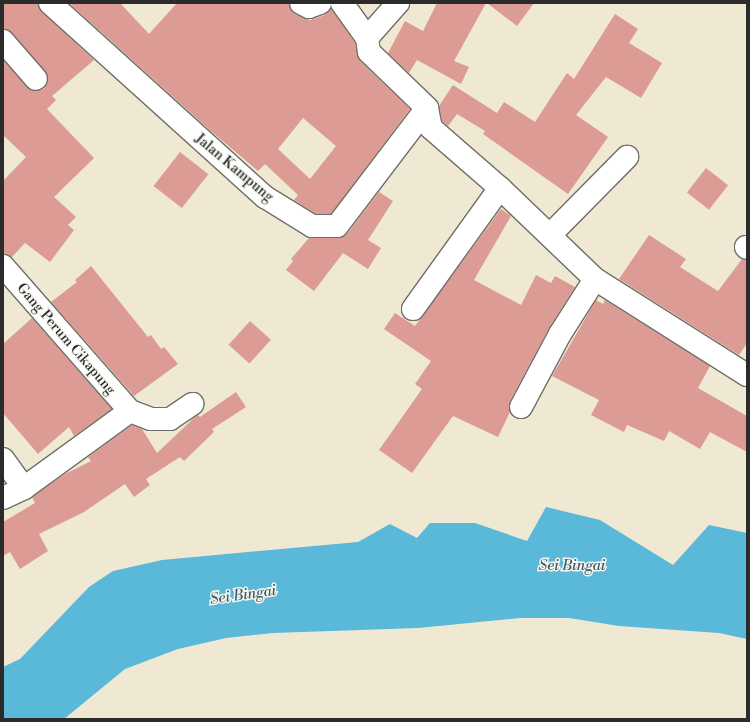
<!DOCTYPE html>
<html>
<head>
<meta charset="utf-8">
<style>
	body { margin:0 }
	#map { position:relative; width:750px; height:722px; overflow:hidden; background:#efe9d3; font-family:"Libre Bodoni",serif }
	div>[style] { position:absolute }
	.water>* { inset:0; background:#5ab8d8 }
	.building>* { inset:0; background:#dc9b94; transform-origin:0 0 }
	.roads { filter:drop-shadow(1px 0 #706e66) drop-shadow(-1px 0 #706e66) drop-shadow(0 1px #706e66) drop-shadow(0 -1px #706e66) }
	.street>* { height:22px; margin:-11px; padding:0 11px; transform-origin:11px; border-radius:11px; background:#fff }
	span { translate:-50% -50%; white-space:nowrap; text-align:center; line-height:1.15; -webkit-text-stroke:3px #f6f6f2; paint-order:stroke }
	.street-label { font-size:14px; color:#2b2b2b }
	.water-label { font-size:15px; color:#3b5c68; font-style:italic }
	.frame { position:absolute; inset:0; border:4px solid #2b2b2b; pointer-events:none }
</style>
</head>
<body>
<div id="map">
	<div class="water">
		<div style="clip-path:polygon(546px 507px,600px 520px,673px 565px,709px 525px,747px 533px,747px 639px,719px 633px,619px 626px,569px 618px,520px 618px,418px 628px,273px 633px,226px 638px,178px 649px,125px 669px,64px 719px,3px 719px,3px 667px,20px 659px,89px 587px,113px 571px,162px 560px,358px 542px,390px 524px,417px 538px,430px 523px,475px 523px,527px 541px)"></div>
	</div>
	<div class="building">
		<div style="clip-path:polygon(3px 3px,38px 3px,42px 12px,94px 60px,52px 96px,56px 100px,47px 109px,94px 158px,54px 197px,76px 217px,68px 225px,74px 230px,50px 262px,25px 243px,12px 257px,3px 254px,3px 181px,26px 157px,3px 135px,3px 60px,32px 91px,44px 89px,48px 77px,12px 33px,3px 29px)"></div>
		<div style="clip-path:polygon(evenodd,69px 3px,120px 3px,149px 34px,177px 3px,289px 3px,295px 14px,310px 20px,325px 15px,331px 8px,355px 43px,360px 61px,410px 109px,331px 214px,316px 214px,294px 200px,298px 195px,265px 164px,258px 171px,212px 132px,69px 3px,303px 118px,336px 146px,310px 179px,278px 149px,303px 118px)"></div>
		<div style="clip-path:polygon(437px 3px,486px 3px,454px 61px,469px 67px,461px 84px,417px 60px,409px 73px,388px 53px,405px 21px,423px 31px)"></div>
		<div style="clip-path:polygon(487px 3px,534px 3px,517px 26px)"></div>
		<div style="clip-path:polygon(615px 14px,638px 29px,629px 43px,662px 63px,641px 98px,606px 77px,576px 115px,608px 137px,568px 194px,483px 134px,485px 131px,457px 114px,448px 126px,442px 121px,439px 106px,453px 85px,497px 113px,504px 102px,535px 122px,567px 73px,574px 79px)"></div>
		<div style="left:180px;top:152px;width:36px;height:43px;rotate:38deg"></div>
		<div style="left:706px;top:168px;width:28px;height:31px;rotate:38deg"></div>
		<div style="clip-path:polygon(379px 192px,393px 201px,368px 240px,381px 248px,368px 269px,343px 253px,314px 291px,286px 270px,293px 261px,291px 259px,309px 238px,337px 238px,347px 234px)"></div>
		<div style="clip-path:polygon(501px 209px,511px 216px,474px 280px,521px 305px,536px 275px,551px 283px,555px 276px,575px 287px,549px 328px,510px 401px,510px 412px,498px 437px,453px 416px,412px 473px,379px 450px,422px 389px,415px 384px,431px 361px,384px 329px,395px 313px,415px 326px)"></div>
		<div style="clip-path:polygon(649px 235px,686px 259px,680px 267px,718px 291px,742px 259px,747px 260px,747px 343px,739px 355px,619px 279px)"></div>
		<div style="clip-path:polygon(91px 266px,148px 337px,151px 335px,161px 349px,164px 347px,178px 364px,134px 396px,51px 302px,77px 282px,75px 280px)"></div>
		<div style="clip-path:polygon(596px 300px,603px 304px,605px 300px,710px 366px,698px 388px,747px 416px,747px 452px,710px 432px,700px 449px,669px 431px,664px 441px,627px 425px,624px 432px,591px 415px,599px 400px,552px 376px)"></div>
		<div style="clip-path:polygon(32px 318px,112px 409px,74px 436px,69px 427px,38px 454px,3px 413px,3px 344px)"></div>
		<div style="left:250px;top:321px;width:28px;height:32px;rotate:42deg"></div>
		<div style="clip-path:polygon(236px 392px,246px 407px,212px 429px,214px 432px,184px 461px,180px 457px,146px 479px,150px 485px,134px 497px,125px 484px,84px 512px,39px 534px,48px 551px,20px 569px,10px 552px,3px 556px,3px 522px,35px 503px,32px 497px,65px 474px,91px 461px,88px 457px,132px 425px,142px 429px,157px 453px,195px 417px,198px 415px,200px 417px)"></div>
	</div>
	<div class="roads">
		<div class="street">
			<div style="left:50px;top:3px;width:290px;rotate:42.1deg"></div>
			<div style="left:265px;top:197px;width:55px;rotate:31.7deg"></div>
			<div style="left:312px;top:226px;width:25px"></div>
			<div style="left:337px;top:226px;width:148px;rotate:-52.7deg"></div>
			<div style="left:301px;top:3px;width:9px;rotate:27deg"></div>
			<div style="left:309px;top:7px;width:12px;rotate:-20deg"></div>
			<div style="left:342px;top:3px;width:43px;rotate:54.5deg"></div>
			<div style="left:367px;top:38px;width:14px;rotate:82deg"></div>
			<div style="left:369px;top:52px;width:81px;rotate:44deg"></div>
			<div style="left:427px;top:108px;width:20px;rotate:79deg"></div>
			<div style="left:431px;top:128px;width:91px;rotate:41deg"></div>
			<div style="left:500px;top:188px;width:132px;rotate:43.8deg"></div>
			<div style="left:595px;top:279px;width:180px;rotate:32.3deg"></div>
			<div style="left:367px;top:38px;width:47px;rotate:-48.5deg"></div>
			<div style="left:3px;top:41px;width:50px;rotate:49deg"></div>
			<div style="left:550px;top:235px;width:110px;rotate:-45.4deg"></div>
			<div style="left:746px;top:247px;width:1px;rotate:45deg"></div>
			<div style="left:3px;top:266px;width:193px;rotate:48.8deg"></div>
			<div style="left:130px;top:411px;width:22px;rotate:21deg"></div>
			<div style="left:151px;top:419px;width:19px"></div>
			<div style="left:170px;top:419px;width:27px;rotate:-34deg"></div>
			<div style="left:413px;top:309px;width:149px;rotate:-54.3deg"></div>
			<div style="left:521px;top:407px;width:83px;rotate:-61.9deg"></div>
			<div style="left:560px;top:334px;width:65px;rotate:-57.5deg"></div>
			<div style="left:3px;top:459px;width:36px;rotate:54deg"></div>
			<div style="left:3px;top:498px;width:23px;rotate:-25deg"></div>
			<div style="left:24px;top:488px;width:131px;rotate:-36deg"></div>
		</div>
	</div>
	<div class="street-label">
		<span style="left:234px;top:168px;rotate:40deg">Jalan Kampung</span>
		<span style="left:66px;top:339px;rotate:49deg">Gang Perum Cikapung</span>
	</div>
	<div class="water-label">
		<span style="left:572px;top:566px">Sei Bingai</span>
		<span style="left:243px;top:595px;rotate:-8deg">Sei Bingai</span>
	</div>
	<div class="frame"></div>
</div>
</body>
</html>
